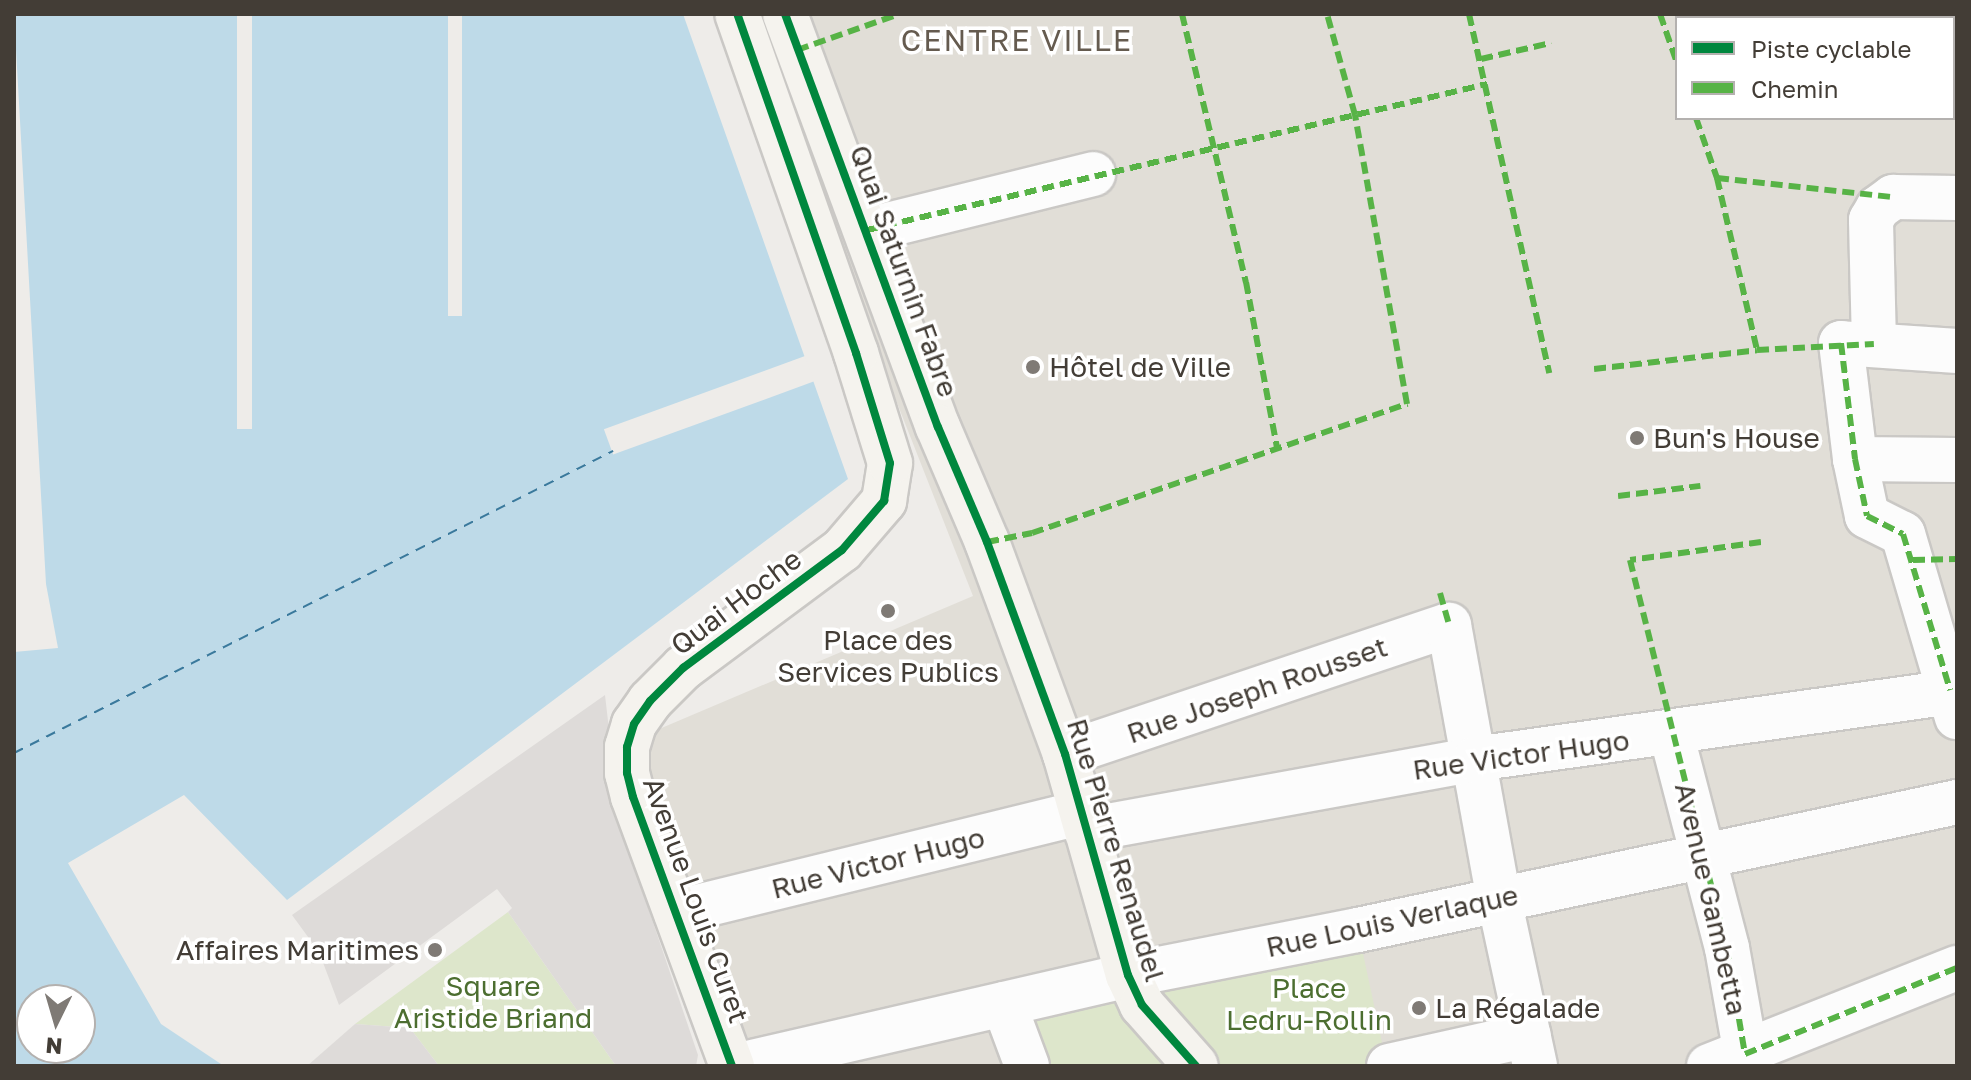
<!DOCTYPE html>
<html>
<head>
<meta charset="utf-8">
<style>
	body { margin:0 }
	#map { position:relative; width:1971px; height:1080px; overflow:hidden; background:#eeece9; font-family:"Golos Text",sans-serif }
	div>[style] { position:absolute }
	.residential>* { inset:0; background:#e1ded7 }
	.green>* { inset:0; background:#dde6cb }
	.parking>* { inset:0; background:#dedbd9 }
	.water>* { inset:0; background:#bedae8 }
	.pier>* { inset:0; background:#eeece9; transform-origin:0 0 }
	.ferry>* { height:2px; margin-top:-1px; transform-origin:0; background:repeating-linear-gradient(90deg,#3a799c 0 10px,transparent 0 18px) }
	.roads { filter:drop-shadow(2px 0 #cac8c5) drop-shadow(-2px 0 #cac8c5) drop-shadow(0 2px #cac8c5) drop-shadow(0 -2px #cac8c5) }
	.street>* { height:44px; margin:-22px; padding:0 22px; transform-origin:22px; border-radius:22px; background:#fcfcfc }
	.secondary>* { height:44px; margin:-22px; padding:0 22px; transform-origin:22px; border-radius:22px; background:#f5f3ee }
	.quiet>* { height:6px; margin-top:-3px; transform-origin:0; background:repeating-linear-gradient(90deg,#57b346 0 12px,transparent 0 18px) }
	.cycleway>* { height:8px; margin:-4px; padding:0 4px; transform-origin:4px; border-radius:4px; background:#00873e }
	.dots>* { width:22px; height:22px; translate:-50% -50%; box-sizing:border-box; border:4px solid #fff; border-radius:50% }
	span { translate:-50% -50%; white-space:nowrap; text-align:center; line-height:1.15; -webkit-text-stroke:7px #fff; paint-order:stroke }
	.street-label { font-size:28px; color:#433d36 }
	.poi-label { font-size:28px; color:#433d36 }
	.left { translate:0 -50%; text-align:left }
	.right { translate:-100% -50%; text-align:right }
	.park-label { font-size:28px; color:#4c6e30 }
	.neighbourhood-label { font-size:30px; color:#655b4f; letter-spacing:2px }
	.frame { position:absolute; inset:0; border:16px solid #433d36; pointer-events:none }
	.legend { position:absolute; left:1675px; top:16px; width:280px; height:104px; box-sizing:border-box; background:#fff; border:2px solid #b4b1af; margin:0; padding:10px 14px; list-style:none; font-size:24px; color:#433d36 }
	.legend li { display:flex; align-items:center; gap:16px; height:40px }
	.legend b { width:40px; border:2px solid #b4b1af }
	.north { position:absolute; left:16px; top:984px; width:80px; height:80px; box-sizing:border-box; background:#fff; border:2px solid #b4b1af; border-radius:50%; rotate:185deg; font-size:22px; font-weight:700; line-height:32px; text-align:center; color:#433d36 }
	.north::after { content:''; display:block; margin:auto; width:28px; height:36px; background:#7f7a75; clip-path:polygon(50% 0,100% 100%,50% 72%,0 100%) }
</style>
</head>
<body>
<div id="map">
	<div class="residential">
		<div style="clip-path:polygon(evenodd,744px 14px,1957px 14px,1957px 1066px,727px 1066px,605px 752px,973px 596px,744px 14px,1677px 18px,1953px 18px,1953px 118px,1677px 118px,1677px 18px)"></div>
	</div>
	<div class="green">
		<div style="clip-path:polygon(508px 912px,616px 1066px,439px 1066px,410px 1028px,355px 1024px)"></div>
		<div style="clip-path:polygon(1358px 930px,1387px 1066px,1027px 1066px,1004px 1004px)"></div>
	</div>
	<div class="parking">
		<div style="clip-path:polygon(605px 695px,620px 825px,698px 1055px,696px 1066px,616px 1066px,508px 912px,512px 908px,497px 889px,339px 1005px,319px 952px,292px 915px)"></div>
		<div style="clip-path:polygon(355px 1024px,410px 1028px,439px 1066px,307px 1066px)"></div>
	</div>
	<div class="water">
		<div style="clip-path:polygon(evenodd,14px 14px,683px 14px,848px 479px,287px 900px,184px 795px,68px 863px,161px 1024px,224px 1066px,14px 1066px,14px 652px,58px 648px,46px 584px,14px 14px,32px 1000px,80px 1000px,80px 1048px,32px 1048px,32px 1000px)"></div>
	</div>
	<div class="pier">
		<div style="left:237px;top:14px;width:15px;height:415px"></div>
		<div style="left:448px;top:14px;width:14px;height:302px"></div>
		<div style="left:805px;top:356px;width:27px;height:214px;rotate:70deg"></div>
	</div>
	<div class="ferry">
		<div style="left:14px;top:753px;width:671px;rotate:-26.76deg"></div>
	</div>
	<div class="roads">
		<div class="street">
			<div style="left:1942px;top:14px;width:16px;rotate:15deg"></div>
			<div style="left:867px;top:230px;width:233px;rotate:-13.9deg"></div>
			<div style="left:1874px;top:344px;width:124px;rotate:-91.4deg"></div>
			<div style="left:1871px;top:220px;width:14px;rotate:-60deg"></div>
			<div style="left:1878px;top:208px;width:19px;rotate:-36deg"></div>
			<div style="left:1893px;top:197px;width:64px;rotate:0.9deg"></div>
			<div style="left:1957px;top:351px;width:116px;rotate:-176.1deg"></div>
			<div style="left:1841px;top:343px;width:117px;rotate:83.1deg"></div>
			<div style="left:1855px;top:459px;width:58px;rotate:78.1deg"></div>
			<div style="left:1867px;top:516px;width:40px;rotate:26.6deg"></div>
			<div style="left:1903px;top:534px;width:191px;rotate:73.6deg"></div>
			<div style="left:1855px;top:459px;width:102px;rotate:0.6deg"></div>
			<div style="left:1671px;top:733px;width:222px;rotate:75.4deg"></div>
			<div style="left:1727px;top:948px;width:120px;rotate:79.9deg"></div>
			<div style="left:1065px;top:754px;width:405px;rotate:-18.6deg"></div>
			<div style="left:1449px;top:625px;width:279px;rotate:79.7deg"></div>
			<div style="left:1499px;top:899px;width:171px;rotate:77.8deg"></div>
			<div style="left:1086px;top:830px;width:395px;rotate:-10.3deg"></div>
			<div style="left:1475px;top:759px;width:487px;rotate:-8deg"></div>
			<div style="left:676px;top:912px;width:416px;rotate:-13.8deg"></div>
			<div style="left:1004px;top:1004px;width:66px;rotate:69.6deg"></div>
			<div style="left:735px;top:1066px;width:403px;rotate:-13deg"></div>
			<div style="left:1128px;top:975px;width:234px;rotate:-11.1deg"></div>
			<div style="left:1358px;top:930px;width:613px;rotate:-12.06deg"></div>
			<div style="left:1389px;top:1066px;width:143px;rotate:-12.5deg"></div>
			<div style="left:1709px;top:1066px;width:267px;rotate:-21.6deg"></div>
		</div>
		<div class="secondary">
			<div style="left:785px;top:14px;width:440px;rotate:69.7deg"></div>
			<div style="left:938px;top:427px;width:125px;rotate:66.9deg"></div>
			<div style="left:987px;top:542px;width:226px;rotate:69.8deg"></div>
			<div style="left:1065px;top:754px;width:230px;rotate:74.1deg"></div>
			<div style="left:1128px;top:975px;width:33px;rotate:65deg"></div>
			<div style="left:1142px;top:1005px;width:81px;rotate:48.5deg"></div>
			<div style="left:732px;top:1066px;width:287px;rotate:-110.2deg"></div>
			<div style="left:633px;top:797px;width:25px;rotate:-104deg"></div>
			<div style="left:627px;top:773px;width:26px;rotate:-90deg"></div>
			<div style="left:627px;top:747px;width:24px;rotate:-73deg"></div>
			<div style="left:634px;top:724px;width:28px;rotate:-55deg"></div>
			<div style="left:650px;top:701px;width:47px;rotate:-45deg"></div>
			<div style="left:683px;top:668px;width:198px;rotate:-36.6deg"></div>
			<div style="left:842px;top:550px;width:65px;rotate:-49.4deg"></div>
			<div style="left:884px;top:501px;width:38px;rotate:-81deg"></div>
			<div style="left:890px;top:463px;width:115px;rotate:-107.2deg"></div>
			<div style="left:856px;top:353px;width:359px;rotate:-109.3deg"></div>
		</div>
	</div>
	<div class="quiet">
		<div style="left:1182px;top:14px;width:276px;rotate:76.6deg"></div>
		<div style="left:1246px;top:282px;width:169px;rotate:79.4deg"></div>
		<div style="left:1469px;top:14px;width:368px;rotate:77.4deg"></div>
		<div style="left:1660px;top:14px;width:52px;rotate:70.9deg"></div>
		<div style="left:797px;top:50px;width:108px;rotate:-19.4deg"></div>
		<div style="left:1481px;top:59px;width:72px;rotate:-12.9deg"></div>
		<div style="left:1696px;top:118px;width:64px;rotate:70.7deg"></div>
		<div style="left:1717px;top:178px;width:177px;rotate:76.9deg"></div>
		<div style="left:1717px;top:178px;width:177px;rotate:6.2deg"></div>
		<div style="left:867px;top:230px;width:637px;rotate:-13.25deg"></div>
		<div style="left:1841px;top:343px;width:117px;rotate:83.1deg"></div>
		<div style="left:1855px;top:459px;width:58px;rotate:78.1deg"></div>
		<div style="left:1867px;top:516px;width:40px;rotate:26.6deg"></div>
		<div style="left:1903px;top:534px;width:163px;rotate:73.2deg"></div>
		<div style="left:1594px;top:369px;width:164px;rotate:-6.6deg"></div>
		<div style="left:1757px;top:350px;width:117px;rotate:-2.9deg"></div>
		<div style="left:1618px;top:496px;width:83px;rotate:-7deg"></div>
		<div style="left:987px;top:542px;width:46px;rotate:-11.3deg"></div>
		<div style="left:1032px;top:533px;width:397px;rotate:-19deg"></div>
		<div style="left:1407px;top:404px;width:294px;rotate:-100.2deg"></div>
		<div style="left:1355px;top:115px;width:105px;rotate:-105.5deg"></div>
		<div style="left:1761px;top:542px;width:132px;rotate:172.2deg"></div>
		<div style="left:1630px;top:560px;width:400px;rotate:76deg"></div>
		<div style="left:1727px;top:948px;width:108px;rotate:80.4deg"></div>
		<div style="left:1745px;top:1054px;width:229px;rotate:-22.1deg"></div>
		<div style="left:1913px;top:560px;width:44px;rotate:-1.3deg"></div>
		<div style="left:1440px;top:593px;width:33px;rotate:74deg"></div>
	</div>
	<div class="cycleway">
		<div style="left:785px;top:14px;width:440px;rotate:69.7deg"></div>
		<div style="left:938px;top:427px;width:125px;rotate:66.9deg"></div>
		<div style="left:987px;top:542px;width:226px;rotate:69.8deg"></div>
		<div style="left:1065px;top:754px;width:230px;rotate:74.1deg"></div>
		<div style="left:1128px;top:975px;width:33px;rotate:65deg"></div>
		<div style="left:1142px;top:1005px;width:81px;rotate:48.5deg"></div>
		<div style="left:732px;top:1066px;width:287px;rotate:-110.2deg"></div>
		<div style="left:633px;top:797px;width:25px;rotate:-104deg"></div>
		<div style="left:627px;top:773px;width:26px;rotate:-90deg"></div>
		<div style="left:627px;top:747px;width:24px;rotate:-73deg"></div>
		<div style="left:634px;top:724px;width:28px;rotate:-55deg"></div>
		<div style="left:650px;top:701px;width:47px;rotate:-45deg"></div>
		<div style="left:683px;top:668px;width:198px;rotate:-36.6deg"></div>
		<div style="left:842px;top:550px;width:65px;rotate:-49.4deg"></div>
		<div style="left:884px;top:501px;width:38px;rotate:-81deg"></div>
		<div style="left:890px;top:463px;width:115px;rotate:-107.2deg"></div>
		<div style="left:856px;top:353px;width:359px;rotate:-109.3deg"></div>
	</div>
	<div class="dots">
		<div style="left:1033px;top:367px;background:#7f7a75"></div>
		<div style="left:1637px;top:438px;background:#7f7a75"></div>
		<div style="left:888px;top:611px;background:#7f7a75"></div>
		<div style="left:435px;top:950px;background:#7f7a75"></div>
		<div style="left:1419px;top:1008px;background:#7f7a75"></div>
	</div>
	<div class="street-label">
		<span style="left:904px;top:271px;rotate:70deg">Quai Saturnin Fabre</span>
		<span style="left:736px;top:602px;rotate:-37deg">Quai Hoche</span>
		<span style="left:1257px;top:690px;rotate:-19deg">Rue Joseph Rousset</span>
		<span style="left:1521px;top:755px;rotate:-8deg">Rue Victor Hugo</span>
		<span style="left:1116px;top:850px;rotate:73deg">Rue Pierre Renaudel</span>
		<span style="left:878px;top:863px;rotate:-14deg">Rue Victor Hugo</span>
		<span style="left:1711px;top:899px;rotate:77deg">Avenue Gambetta</span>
		<span style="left:696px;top:900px;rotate:70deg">Avenue Louis Curet</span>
		<span style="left:1392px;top:921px;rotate:-12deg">Rue Louis Verlaque</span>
	</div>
	<div class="poi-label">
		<span class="left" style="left:1049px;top:367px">Hôtel de Ville</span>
		<span class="left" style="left:1653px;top:438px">Bun's House</span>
		<span style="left:888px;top:656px">Place des<br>Services Publics</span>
		<span class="right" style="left:419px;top:950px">Affaires Maritimes</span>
		<span class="left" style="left:1435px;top:1008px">La Régalade</span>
	</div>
	<div class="park-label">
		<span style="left:493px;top:1002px">Square<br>Aristide Briand</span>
		<span style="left:1309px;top:1004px">Place<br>Ledru-Rollin</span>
	</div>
	<div class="neighbourhood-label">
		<span style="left:1017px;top:40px">CENTRE VILLE</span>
	</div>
	<div class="frame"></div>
	<ul class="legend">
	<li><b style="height:10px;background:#00873e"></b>Piste cyclable</li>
	<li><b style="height:10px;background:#57b346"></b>Chemin</li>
	</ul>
	<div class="north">N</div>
</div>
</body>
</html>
